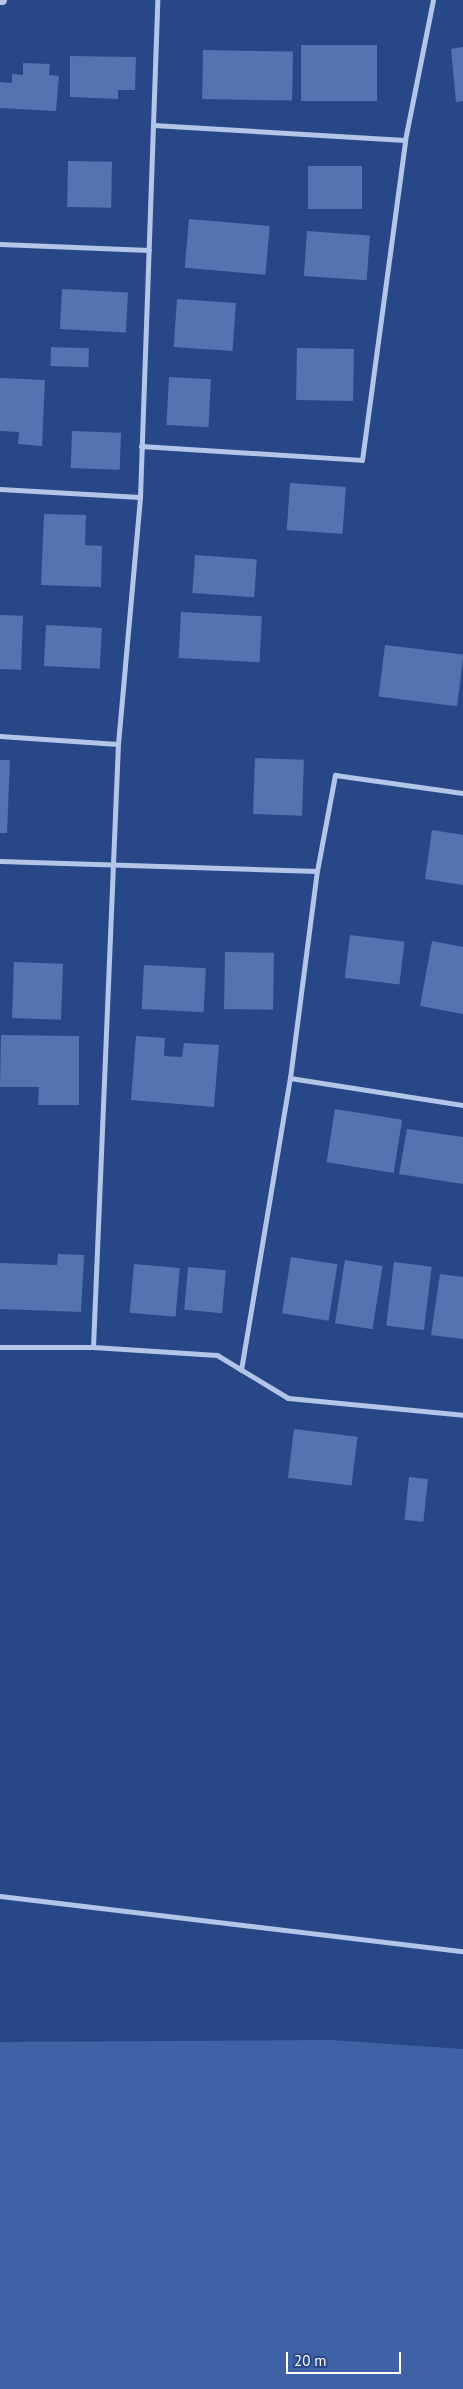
<!DOCTYPE html>
<html>
<head>
<meta charset="utf-8">
<style>
	body { margin:0 }
	#map { position:relative; width:463px; height:2389px; overflow:hidden; background:#284787; font-family:"PT Sans",sans-serif }
	div>[style] { position:absolute }
	.green>* { inset:0; background:#3f62a5 }
	.building>* { inset:0; background:#5473b0; transform-origin:0 0 }
	.minor>* { height:5px; margin:-2.5px; padding:0 2.5px; transform-origin:2.5px; border-radius:2.5px; background:#b3c5e8 }
	.tertiary>* { height:9px; margin:-4.5px; padding:0 4.5px; transform-origin:4.5px; border-radius:4.5px; background:#b3c5e8 }
	span { translate:-50% -50%; white-space:nowrap; text-align:center; line-height:1.15; -webkit-text-stroke:5px #284787; paint-order:stroke }
	.scale { position:absolute; left:286px; top:2352px; width:115px; height:22px; box-sizing:border-box; border:2px solid #fff; border-top:0; padding-left:6px; font-size:15px; line-height:18px; white-space:nowrap; color:#fff; -webkit-text-stroke:4px #284787; paint-order:stroke }
</style>
</head>
<body>
<div id="map">
	<div class="green">
		<div style="clip-path:polygon(330px 2040px,463px 2049px,463px 2389px,0 2389px,0 2042px)"></div>
	</div>
	<div class="building">
		<div style="left:301px;top:45px;width:76px;height:56px"></div>
		<div style="clip-path:polygon(463px 47px,463px 101px,456px 102px,451px 49px)"></div>
		<div style="left:203px;top:50px;width:90px;height:49px;rotate:1deg"></div>
		<div style="clip-path:polygon(70px 56px,136px 57px,135px 90px,118px 90px,118px 99px,70px 97px)"></div>
		<div style="clip-path:polygon(23px 63px,50px 64px,49px 75px,59px 76px,56px 111px,0 108px,0 82px,12px 83px,12px 74px,23px 75px)"></div>
		<div style="left:68px;top:161px;width:44px;height:46px;rotate:1deg"></div>
		<div style="left:308px;top:166px;width:54px;height:43px"></div>
		<div style="left:189px;top:219px;width:81px;height:49px;rotate:5deg"></div>
		<div style="left:307px;top:231px;width:63px;height:45px;rotate:4deg"></div>
		<div style="left:62px;top:289px;width:66px;height:40px;rotate:3deg"></div>
		<div style="left:177px;top:299px;width:59px;height:48px;rotate:4deg"></div>
		<div style="left:51px;top:347px;width:38px;height:19px;rotate:2deg"></div>
		<div style="left:297px;top:348px;width:57px;height:52px;rotate:1deg"></div>
		<div style="left:169px;top:377px;width:42px;height:48px;rotate:3deg"></div>
		<div style="clip-path:polygon(0 378px,45px 380px,42px 446px,18px 444px,19px 432px,0 431px)"></div>
		<div style="left:72px;top:431px;width:49px;height:37px;rotate:2deg"></div>
		<div style="left:290px;top:483px;width:56px;height:47px;rotate:4deg"></div>
		<div style="clip-path:polygon(44px 514px,86px 515px,85px 545px,102px 546px,101px 587px,41px 585px)"></div>
		<div style="left:195px;top:555px;width:62px;height:38px;rotate:4deg"></div>
		<div style="left:181px;top:612px;width:81px;height:46px;rotate:3deg"></div>
		<div style="left:0;top:615px;width:23px;height:54px;rotate:2deg"></div>
		<div style="left:46px;top:625px;width:56px;height:41px;rotate:3deg"></div>
		<div style="left:385px;top:645px;width:79px;height:52px;rotate:7deg"></div>
		<div style="left:255px;top:758px;width:49px;height:56px;rotate:2deg"></div>
		<div style="clip-path:polygon(0 760px,10px 760px,7px 833px,0 833px)"></div>
		<div style="clip-path:polygon(432px 830px,463px 835px,463px 885px,425px 879px)"></div>
		<div style="left:350px;top:935px;width:55px;height:43px;rotate:7deg"></div>
		<div style="clip-path:polygon(432px 941px,463px 947px,463px 1014px,420px 1006px)"></div>
		<div style="left:225px;top:952px;width:49px;height:57px;rotate:1deg"></div>
		<div style="left:14px;top:962px;width:49px;height:56px;rotate:2deg"></div>
		<div style="left:144px;top:965px;width:62px;height:44px;rotate:3deg"></div>
		<div style="clip-path:polygon(1px 1035px,79px 1036px,79px 1105px,38px 1105px,39px 1087px,0 1087px)"></div>
		<div style="clip-path:polygon(136px 1036px,165px 1038px,164px 1056px,182px 1057px,184px 1043px,219px 1045px,214px 1107px,131px 1100px)"></div>
		<div style="left:335px;top:1109px;width:68px;height:54px;rotate:9deg"></div>
		<div style="clip-path:polygon(407px 1129px,463px 1137px,463px 1184px,399px 1174px)"></div>
		<div style="clip-path:polygon(58px 1254px,84px 1255px,81px 1312px,0 1309px,0 1263px,57px 1265px)"></div>
		<div style="left:291px;top:1257px;width:47px;height:57px;rotate:9deg"></div>
		<div style="left:345px;top:1260px;width:38px;height:64px;rotate:9deg"></div>
		<div style="left:394px;top:1262px;width:38px;height:64px;rotate:7deg"></div>
		<div style="left:134px;top:1264px;width:46px;height:49px;rotate:5deg"></div>
		<div style="left:188px;top:1267px;width:38px;height:43px;rotate:5deg"></div>
		<div style="clip-path:polygon(440px 1274px,463px 1277px,463px 1339px,431px 1335px)"></div>
		<div style="left:294px;top:1429px;width:64px;height:49px;rotate:7deg"></div>
		<div style="left:409px;top:1477px;width:19px;height:43px;rotate:6deg"></div>
	</div>
	<div class="minor">
		<div style="left:153px;top:125px;width:252px;rotate:3.4deg"></div>
		<div style="left:0;top:244px;width:149px;rotate:2.3deg"></div>
		<div style="left:141px;top:446px;width:221px;rotate:3.6deg"></div>
		<div style="left:362px;top:460px;width:323px;rotate:-82.3deg"></div>
		<div style="left:405px;top:140px;width:143px;rotate:-78.7deg"></div>
		<div style="left:0;top:489px;width:140px;rotate:3.3deg"></div>
		<div style="left:0;top:736px;width:118px;rotate:3.9deg"></div>
		<div style="left:0;top:861px;width:317px;rotate:1.8deg"></div>
		<div style="left:290px;top:1078px;width:175px;rotate:8.9deg"></div>
		<div style="left:0;top:1347px;width:93px"></div>
		<div style="left:93px;top:1347px;width:124px;rotate:3.7deg"></div>
		<div style="left:217px;top:1355px;width:83px;rotate:31.2deg"></div>
		<div style="left:288px;top:1398px;width:176px;rotate:5.5deg"></div>
		<div style="left:93px;top:1347px;width:604px;rotate:-87.63deg"></div>
		<div style="left:118px;top:744px;width:248px;rotate:-84.9deg"></div>
		<div style="left:140px;top:497px;width:497px;rotate:-88deg"></div>
		<div style="left:241px;top:1370px;width:296px;rotate:-80.5deg"></div>
		<div style="left:290px;top:1078px;width:209px;rotate:-82.6deg"></div>
		<div style="left:317px;top:871px;width:98px;rotate:-79.4deg"></div>
		<div style="left:335px;top:775px;width:129px;rotate:8deg"></div>
		<div style="left:0;top:1896px;width:466px;rotate:6.8deg"></div>
	</div>
	<div class="tertiary">
		<div style="left:0;top:0;width:2px"></div>
	</div>
	<div class="scale">20 m</div>
</div>
</body>
</html>
